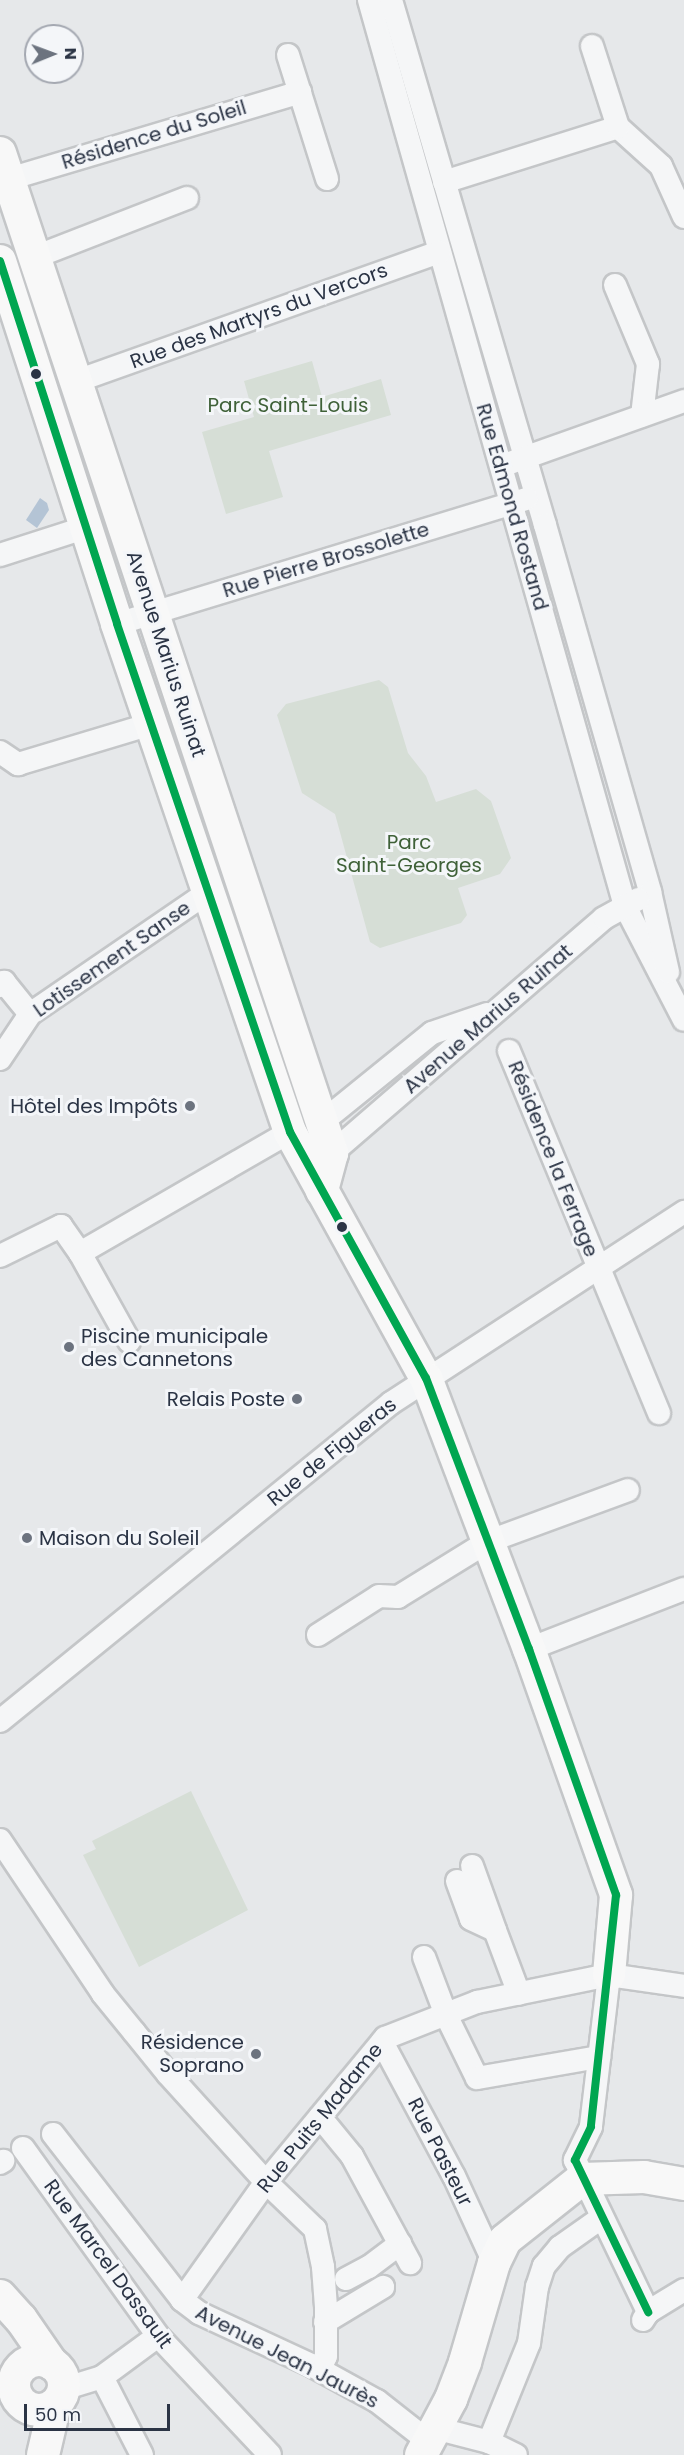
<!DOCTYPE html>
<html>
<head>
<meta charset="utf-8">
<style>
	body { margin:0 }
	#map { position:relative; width:684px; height:2455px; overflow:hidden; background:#e6e8ea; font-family:Poppins,sans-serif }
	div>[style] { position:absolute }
	.green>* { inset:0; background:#d6ded6 }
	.water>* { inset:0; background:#b4c4d5 }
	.roads { filter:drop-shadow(2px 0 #c4c6c8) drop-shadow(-2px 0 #c4c6c8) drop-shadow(0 2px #c4c6c8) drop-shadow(0 -2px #c4c6c8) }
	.street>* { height:22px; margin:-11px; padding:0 11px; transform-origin:11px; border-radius:11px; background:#f5f6f7 }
	.secondary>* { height:32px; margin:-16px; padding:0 16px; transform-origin:16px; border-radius:16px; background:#f8f8f8 }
	.secondary>.ring { margin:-16px; padding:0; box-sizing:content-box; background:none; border:32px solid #f8f8f8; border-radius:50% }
	.bus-1>* { height:8px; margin:-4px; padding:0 4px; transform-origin:4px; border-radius:4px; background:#00a651 }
	.dots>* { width:16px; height:16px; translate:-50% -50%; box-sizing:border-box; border:3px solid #f4f6f9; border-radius:50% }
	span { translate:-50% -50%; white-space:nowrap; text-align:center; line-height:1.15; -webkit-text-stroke:6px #f4f6f9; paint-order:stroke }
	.street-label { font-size:20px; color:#2b3445 }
	.park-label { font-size:20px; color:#3f6138 }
	.poi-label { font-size:20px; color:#2b3445 }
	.right { translate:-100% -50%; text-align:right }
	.left { translate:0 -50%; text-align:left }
	.north { position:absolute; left:24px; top:24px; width:60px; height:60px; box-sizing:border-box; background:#f4f6f9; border:2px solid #a4a8b1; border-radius:50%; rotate:89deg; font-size:16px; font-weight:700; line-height:24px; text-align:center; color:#2b3445 }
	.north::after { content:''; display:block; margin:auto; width:21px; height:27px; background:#6c737f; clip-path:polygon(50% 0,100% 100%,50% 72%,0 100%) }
	.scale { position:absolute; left:24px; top:2404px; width:146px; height:27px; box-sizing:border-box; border:3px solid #2b3445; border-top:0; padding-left:8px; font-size:18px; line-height:21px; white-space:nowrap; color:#2b3445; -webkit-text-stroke:4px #f4f6f9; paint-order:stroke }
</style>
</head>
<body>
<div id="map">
	<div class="green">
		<div style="clip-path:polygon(312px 361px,322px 397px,381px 379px,391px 415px,269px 451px,283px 497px,226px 514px,202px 432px,254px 417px,244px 381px)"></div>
		<div style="clip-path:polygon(379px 680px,388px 687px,408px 753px,426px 776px,436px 802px,476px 789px,491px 801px,511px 858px,500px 874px,458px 888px,467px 915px,461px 923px,380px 948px,370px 942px,335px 814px,302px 793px,277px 715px,286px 704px)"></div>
		<div style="clip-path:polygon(191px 1791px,248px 1910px,139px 1967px,83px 1855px,96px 1849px,92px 1841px)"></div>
	</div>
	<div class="water">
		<div style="clip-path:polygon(40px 498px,47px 503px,49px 510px,37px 528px,26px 520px)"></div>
	</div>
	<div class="roads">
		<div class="street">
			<div style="left:369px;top:0;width:941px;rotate:74.22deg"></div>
			<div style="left:625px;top:906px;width:128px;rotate:62.6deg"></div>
			<div style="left:391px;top:0;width:547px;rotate:73.65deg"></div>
			<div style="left:545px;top:525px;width:382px;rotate:74deg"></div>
			<div style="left:650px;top:892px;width:82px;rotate:77.3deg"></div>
			<div style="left:288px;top:55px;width:130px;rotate:72.5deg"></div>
			<div style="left:618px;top:127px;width:58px;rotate:42.2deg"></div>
			<div style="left:661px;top:166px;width:56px;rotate:65.7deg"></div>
			<div style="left:9px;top:179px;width:304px;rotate:-16.6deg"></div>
			<div style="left:444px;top:182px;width:182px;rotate:-17.5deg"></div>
			<div style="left:618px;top:127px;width:85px;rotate:-107.8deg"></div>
			<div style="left:35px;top:257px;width:163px;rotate:-21.2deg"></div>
			<div style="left:615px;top:285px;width:86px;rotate:67.3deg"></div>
			<div style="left:648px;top:364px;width:52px;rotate:96.6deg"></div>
			<div style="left:77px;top:381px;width:385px;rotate:-19.6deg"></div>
			<div style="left:510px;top:463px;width:185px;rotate:-19.6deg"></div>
			<div style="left:0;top:555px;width:91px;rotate:-17.8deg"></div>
			<div style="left:117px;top:624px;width:428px;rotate:-17deg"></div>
			<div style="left:0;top:752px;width:22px;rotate:34deg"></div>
			<div style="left:18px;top:764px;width:139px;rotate:-16.7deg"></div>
			<div style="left:0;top:986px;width:6px;rotate:-45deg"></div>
			<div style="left:4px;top:982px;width:41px;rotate:50.9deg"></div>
			<div style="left:509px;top:1051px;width:392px;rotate:67.5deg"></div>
			<div style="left:0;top:1059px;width:54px;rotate:-56.3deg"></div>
			<div style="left:30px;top:1014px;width:216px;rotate:-34.4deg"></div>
			<div style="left:322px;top:1122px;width:141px;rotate:-39deg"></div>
			<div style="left:432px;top:1033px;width:58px;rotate:-19.1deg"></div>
			<div style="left:332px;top:1153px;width:359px;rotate:-40.8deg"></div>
			<div style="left:604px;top:918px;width:39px;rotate:-29deg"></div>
			<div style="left:80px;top:1253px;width:101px;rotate:60.9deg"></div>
			<div style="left:0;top:1256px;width:68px;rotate:-26.2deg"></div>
			<div style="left:61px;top:1226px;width:33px;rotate:55deg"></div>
			<div style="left:80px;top:1253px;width:242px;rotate:-30deg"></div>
			<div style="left:318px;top:1635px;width:72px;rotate:-32.6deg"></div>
			<div style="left:379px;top:1596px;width:19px;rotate:3deg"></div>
			<div style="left:398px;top:1597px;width:105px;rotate:-31.7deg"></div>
			<div style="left:487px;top:1542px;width:150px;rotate:-20.2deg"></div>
			<div style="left:529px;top:1649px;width:166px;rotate:-21.2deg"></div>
			<div style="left:0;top:1721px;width:504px;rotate:-39.12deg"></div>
			<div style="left:391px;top:1403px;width:350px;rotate:-33.1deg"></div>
			<div style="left:0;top:1840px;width:185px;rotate:56.2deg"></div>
			<div style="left:103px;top:1994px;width:49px;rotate:50.8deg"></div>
			<div style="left:134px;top:2032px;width:54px;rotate:51deg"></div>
			<div style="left:168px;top:2074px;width:146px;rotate:47.8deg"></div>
			<div style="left:266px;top:2182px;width:68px;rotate:43.8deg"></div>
			<div style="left:315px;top:2229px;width:39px;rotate:78deg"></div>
			<div style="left:323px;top:2267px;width:40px;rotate:85.7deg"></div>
			<div style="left:326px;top:2307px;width:49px;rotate:90deg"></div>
			<div style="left:326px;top:2356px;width:14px;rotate:115deg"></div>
			<div style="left:472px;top:1866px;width:68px;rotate:70.2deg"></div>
			<div style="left:457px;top:1881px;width:40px;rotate:69.8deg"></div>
			<div style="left:471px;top:1919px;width:26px;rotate:25deg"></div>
			<div style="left:495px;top:1930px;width:68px;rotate:69.4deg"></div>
			<div style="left:424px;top:1957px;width:62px;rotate:69.2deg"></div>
			<div style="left:446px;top:2015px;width:70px;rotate:63.8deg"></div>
			<div style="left:477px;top:2078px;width:124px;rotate:-9.8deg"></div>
			<div style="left:609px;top:1975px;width:153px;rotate:96.8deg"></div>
			<div style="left:591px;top:2127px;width:37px;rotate:116deg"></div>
			<div style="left:575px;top:2160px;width:169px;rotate:64.3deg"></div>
			<div style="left:382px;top:2042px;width:152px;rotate:61.8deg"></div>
			<div style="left:454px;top:2176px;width:96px;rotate:65.3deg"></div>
			<div style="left:320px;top:2117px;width:50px;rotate:50.6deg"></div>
			<div style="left:352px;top:2156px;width:122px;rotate:61.5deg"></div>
			<div style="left:53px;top:2134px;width:210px;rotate:52.1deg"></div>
			<div style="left:182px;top:2300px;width:21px;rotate:37deg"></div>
			<div style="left:199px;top:2313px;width:126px;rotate:24.9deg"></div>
			<div style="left:313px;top:2366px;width:73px;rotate:28.7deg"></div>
			<div style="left:377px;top:2401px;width:65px;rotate:38.1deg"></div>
			<div style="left:23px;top:2148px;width:231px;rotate:54.3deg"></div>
			<div style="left:158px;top:2336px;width:163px;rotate:46.7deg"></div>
			<div style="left:0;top:2163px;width:4px;rotate:-34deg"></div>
			<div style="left:346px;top:2279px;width:26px;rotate:-28deg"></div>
			<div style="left:369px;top:2267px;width:39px;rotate:-37deg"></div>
			<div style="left:182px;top:2300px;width:145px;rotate:-54.6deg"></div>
			<div style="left:266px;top:2182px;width:187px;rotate:-50.4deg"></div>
			<div style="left:385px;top:2038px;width:99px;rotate:-21.4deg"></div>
			<div style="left:477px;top:2002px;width:135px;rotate:-11.6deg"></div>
			<div style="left:609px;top:1975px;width:76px;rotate:8.3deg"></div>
			<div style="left:643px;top:2320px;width:9px;rotate:-58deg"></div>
			<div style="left:648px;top:2312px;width:42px;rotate:-31.4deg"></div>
			<div style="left:325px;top:2322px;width:68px;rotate:-31.1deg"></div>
			<div style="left:102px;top:2377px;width:88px;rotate:62.9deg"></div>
			<div style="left:63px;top:2389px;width:41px;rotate:-17.1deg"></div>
			<div style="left:102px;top:2377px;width:69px;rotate:-36.2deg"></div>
			<div style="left:435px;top:2428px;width:56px;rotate:14.5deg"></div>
			<div style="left:489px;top:2442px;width:30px;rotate:26deg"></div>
			<div style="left:489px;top:2442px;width:107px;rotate:-68deg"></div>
			<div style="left:529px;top:2343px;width:57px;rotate:-81.9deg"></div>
			<div style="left:537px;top:2287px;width:22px;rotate:-72deg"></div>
			<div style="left:544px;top:2266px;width:25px;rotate:-50deg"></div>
			<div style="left:560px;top:2247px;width:50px;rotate:-35.3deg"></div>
		</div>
		<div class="secondary">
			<div style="left:0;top:153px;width:1054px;rotate:71.63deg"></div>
			<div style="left:332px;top:1153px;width:39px;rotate:105deg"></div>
			<div style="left:0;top:261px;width:381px;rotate:72.1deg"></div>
			<div style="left:117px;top:624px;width:537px;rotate:71.19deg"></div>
			<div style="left:290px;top:1132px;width:281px;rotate:61.1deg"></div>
			<div style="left:426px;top:1378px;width:290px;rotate:69.2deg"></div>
			<div style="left:529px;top:1649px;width:261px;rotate:70.5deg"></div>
			<div style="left:616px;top:1895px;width:80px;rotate:95deg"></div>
			<div style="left:0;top:2296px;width:31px;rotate:48deg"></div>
			<div style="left:21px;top:2319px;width:55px;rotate:55.4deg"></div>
			<div class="ring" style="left:14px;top:2360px;width:18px;height:18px"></div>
			<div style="left:43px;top:2455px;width:52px;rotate:-76.8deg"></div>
			<div style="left:421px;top:2455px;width:64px;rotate:-61.8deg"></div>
			<div style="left:451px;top:2399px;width:40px;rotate:-69deg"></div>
			<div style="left:465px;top:2362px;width:103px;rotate:-73.7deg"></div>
			<div style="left:494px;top:2263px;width:25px;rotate:-64deg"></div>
			<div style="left:505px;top:2240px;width:98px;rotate:-38.4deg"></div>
			<div style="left:582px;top:2179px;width:62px;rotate:-1.8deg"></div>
			<div style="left:644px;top:2177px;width:41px;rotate:9.9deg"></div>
		</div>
	</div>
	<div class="bus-1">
		<div style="left:0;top:261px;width:381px;rotate:72.1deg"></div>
		<div style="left:117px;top:624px;width:537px;rotate:71.19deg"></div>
		<div style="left:290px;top:1132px;width:281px;rotate:61.1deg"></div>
		<div style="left:426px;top:1378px;width:290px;rotate:69.2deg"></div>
		<div style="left:529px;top:1649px;width:261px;rotate:70.5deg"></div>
		<div style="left:616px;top:1895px;width:233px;rotate:96.2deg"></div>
		<div style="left:591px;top:2127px;width:37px;rotate:116deg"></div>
		<div style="left:575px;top:2160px;width:169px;rotate:64.3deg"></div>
	</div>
	<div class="dots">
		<div style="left:36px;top:374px;background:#2b3445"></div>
		<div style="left:190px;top:1106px;background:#6c737f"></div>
		<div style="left:342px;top:1227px;background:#2b3445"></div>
		<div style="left:69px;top:1347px;background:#6c737f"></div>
		<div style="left:297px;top:1399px;background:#6c737f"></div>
		<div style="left:27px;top:1538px;background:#6c737f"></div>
		<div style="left:256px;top:2054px;background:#6c737f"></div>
	</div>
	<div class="street-label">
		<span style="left:154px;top:135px;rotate:-17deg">Résidence du Soleil</span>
		<span style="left:259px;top:316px;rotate:-20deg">Rue des Martyrs du Vercors</span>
		<span style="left:512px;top:507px;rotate:74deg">Rue Edmond Rostand</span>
		<span style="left:326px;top:560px;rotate:-17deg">Rue Pierre Brossolette</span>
		<span style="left:166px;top:654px;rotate:72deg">Avenue Marius Ruinat</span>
		<span style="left:112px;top:959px;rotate:-35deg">Lotissement Sanse</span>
		<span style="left:488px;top:1019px;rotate:-41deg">Avenue Marius Ruinat</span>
		<span style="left:553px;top:1159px;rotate:68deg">Résidence la Ferrage</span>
		<span style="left:332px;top:1452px;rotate:-39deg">Rue de Figueras</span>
		<span style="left:320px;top:2118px;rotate:-51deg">Rue Puits Madame</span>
		<span style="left:440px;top:2152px;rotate:63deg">Rue Pasteur</span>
		<span style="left:108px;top:2264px;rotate:54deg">Rue Marcel Dassault</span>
		<span style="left:287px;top:2357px;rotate:27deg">Avenue Jean Jaurès</span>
	</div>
	<div class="park-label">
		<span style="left:288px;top:405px">Parc Saint-Louis</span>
		<span style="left:409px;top:854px">Parc<br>Saint-Georges</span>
	</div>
	<div class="poi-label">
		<span class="right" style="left:178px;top:1106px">Hôtel des Impôts</span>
		<span class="left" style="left:81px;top:1348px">Piscine municipale<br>des Cannetons</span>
		<span class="right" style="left:285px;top:1399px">Relais Poste</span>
		<span class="left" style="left:39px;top:1538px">Maison du Soleil</span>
		<span class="right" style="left:244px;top:2054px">Résidence<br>Soprano</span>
	</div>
	<div class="north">N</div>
	<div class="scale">50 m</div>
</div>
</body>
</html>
